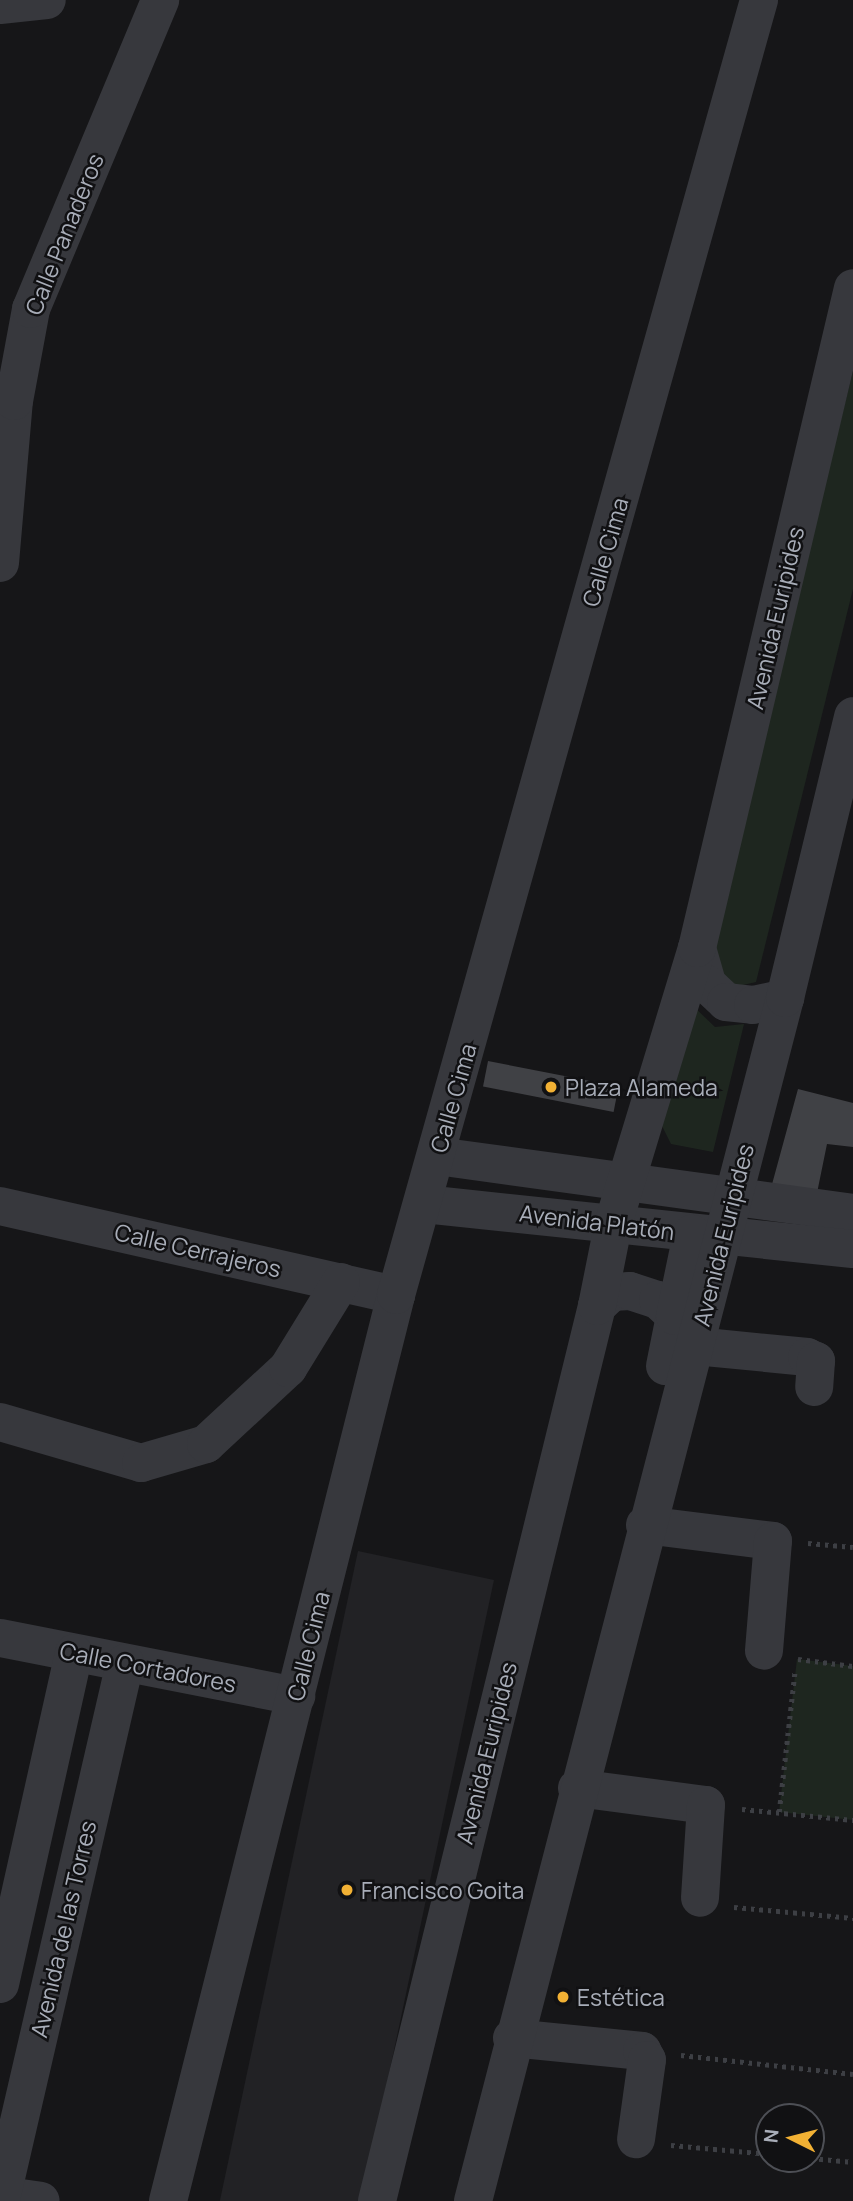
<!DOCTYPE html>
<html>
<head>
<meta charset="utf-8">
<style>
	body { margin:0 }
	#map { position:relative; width:853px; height:2201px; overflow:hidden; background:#161618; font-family:Manrope,sans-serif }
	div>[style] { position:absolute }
	.built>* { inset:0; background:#222225; transform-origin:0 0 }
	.green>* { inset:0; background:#1e261f }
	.building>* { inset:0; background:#404145; transform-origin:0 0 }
	.path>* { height:4.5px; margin-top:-2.25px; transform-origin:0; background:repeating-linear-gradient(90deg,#3d3f44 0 3.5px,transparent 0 8.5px) }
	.minor>* { height:38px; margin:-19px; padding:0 19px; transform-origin:19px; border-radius:19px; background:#37383d }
	.dots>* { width:19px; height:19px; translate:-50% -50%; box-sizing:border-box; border:4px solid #111113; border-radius:50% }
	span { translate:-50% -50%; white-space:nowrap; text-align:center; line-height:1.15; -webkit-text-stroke:5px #111113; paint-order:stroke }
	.street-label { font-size:23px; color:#a8adb8 }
	.poi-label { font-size:23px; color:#a8adb8 }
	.left { translate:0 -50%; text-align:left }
	.north { position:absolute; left:755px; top:2103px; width:70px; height:70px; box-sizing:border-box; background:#111113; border:2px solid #4d4f55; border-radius:50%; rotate:276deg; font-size:19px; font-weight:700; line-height:28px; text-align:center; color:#a8adb8 }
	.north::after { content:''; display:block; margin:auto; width:24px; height:32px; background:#f2b134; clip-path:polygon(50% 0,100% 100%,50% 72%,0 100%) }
</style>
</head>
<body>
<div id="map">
	<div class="built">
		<div style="left:358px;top:1551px;width:139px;height:668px;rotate:12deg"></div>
	</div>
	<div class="green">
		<div style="clip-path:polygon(853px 371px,853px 589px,756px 982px,730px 988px,712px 971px,713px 932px)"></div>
		<div style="clip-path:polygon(690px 1003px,715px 1027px,744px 1024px,713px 1152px,671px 1144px,661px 1124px)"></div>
		<div style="clip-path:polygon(797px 1659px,853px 1666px,853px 1820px,779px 1812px)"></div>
	</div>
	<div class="building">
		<div style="left:488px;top:1061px;width:133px;height:26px;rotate:11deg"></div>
		<div style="clip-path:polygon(798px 1089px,853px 1103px,853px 1147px,827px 1144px,817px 1193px,771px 1188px)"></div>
	</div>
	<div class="path">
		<div style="left:808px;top:1543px;width:45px;rotate:5.1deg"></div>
		<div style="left:798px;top:1659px;width:55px;rotate:7.3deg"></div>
		<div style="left:742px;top:1809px;width:112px;rotate:5.7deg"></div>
		<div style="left:779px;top:1812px;width:143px;rotate:-83.6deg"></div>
		<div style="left:734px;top:1907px;width:120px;rotate:5.3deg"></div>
		<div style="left:681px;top:2055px;width:173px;rotate:6.3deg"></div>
		<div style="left:671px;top:2145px;width:98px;rotate:5.2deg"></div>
		<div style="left:811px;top:2158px;width:42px;rotate:5.4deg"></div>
	</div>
	<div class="minor">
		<div style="left:0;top:5px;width:47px;rotate:-6.1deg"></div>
		<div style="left:0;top:563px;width:163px;rotate:-85.1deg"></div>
		<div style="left:14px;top:401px;width:94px;rotate:-79.5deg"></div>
		<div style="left:31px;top:309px;width:335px;rotate:-67.3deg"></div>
		<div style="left:697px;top:948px;width:37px;rotate:74deg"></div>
		<div style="left:707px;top:984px;width:26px;rotate:43deg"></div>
		<div style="left:726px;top:1002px;width:27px;rotate:6deg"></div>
		<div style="left:753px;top:1005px;width:33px;rotate:-12deg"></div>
		<div style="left:437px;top:1156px;width:420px;rotate:7.8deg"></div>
		<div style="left:424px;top:1204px;width:431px;rotate:6deg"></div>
		<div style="left:0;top:1206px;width:406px;rotate:12.7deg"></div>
		<div style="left:597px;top:1306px;width:21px;rotate:-43deg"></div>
		<div style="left:612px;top:1292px;width:18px;rotate:-3deg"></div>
		<div style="left:630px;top:1291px;width:29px;rotate:18deg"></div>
		<div style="left:658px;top:1300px;width:23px;rotate:43deg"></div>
		<div style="left:675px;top:1316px;width:51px;rotate:101.3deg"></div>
		<div style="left:675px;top:1316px;width:84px;rotate:-78.3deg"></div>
		<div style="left:695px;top:1346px;width:113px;rotate:5.6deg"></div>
		<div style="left:807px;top:1357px;width:10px;rotate:24deg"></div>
		<div style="left:816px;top:1361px;width:26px;rotate:94deg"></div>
		<div style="left:0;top:1422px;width:147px;rotate:16.2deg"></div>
		<div style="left:141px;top:1463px;width:68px;rotate:-16.3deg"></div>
		<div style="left:206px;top:1444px;width:112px;rotate:-42.8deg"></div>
		<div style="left:288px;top:1368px;width:101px;rotate:-58.4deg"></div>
		<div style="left:645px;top:1525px;width:129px;rotate:7.1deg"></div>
		<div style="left:773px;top:1541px;width:110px;rotate:94.7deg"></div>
		<div style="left:0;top:1638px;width:302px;rotate:11.1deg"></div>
		<div style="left:577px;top:1788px;width:130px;rotate:7.5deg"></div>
		<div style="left:706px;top:1805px;width:93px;rotate:93.7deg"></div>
		<div style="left:0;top:1984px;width:339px;rotate:-77.4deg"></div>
		<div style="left:512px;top:2038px;width:131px;rotate:5.7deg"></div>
		<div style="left:642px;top:2051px;width:10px;rotate:61deg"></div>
		<div style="left:647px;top:2060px;width:80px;rotate:97.9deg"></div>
		<div style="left:0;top:2195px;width:41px;rotate:8.3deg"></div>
		<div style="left:2px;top:2195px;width:546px;rotate:-76.98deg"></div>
		<div style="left:168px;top:2201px;width:934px;rotate:-75.87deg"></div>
		<div style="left:396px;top:1295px;width:1345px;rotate:-74.34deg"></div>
		<div style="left:377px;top:2201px;width:922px;rotate:-76.19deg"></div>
		<div style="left:597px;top:1306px;width:87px;rotate:-78.7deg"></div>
		<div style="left:614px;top:1221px;width:285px;rotate:-73.1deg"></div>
		<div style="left:697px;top:948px;width:678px;rotate:-76.7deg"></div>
		<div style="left:473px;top:2201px;width:1243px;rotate:-75.46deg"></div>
		<div style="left:785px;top:998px;width:290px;rotate:-76.4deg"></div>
	</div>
	<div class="dots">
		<div style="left:551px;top:1087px;background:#f2b134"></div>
		<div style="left:347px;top:1890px;background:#f2b134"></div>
		<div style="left:563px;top:1997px;background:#f2b134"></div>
	</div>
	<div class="street-label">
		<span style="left:64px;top:234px;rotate:-68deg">Calle Panaderos</span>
		<span style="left:605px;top:552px;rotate:-74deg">Calle Cima</span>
		<span style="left:775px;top:618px;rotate:-77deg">Avenida Euripides</span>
		<span style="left:453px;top:1098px;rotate:-74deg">Calle Cima</span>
		<span style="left:597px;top:1222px;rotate:7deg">Avenida Platón</span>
		<span style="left:723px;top:1235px;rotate:-76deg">Avenida Euripides</span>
		<span style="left:198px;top:1250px;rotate:13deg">Calle Cerrajeros</span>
		<span style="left:308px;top:1646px;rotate:-76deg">Calle Cima</span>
		<span style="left:148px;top:1667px;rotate:11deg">Calle Cortadores</span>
		<span style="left:486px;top:1753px;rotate:-76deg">Avenida Euripides</span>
		<span style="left:63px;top:1929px;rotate:-77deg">Avenida de las Torres</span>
	</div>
	<div class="poi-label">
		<span class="left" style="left:565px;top:1087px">Plaza Alameda</span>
		<span class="left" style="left:361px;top:1890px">Francisco Goita</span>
		<span class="left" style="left:577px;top:1997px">Estética</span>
	</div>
	<div class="north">N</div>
</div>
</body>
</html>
